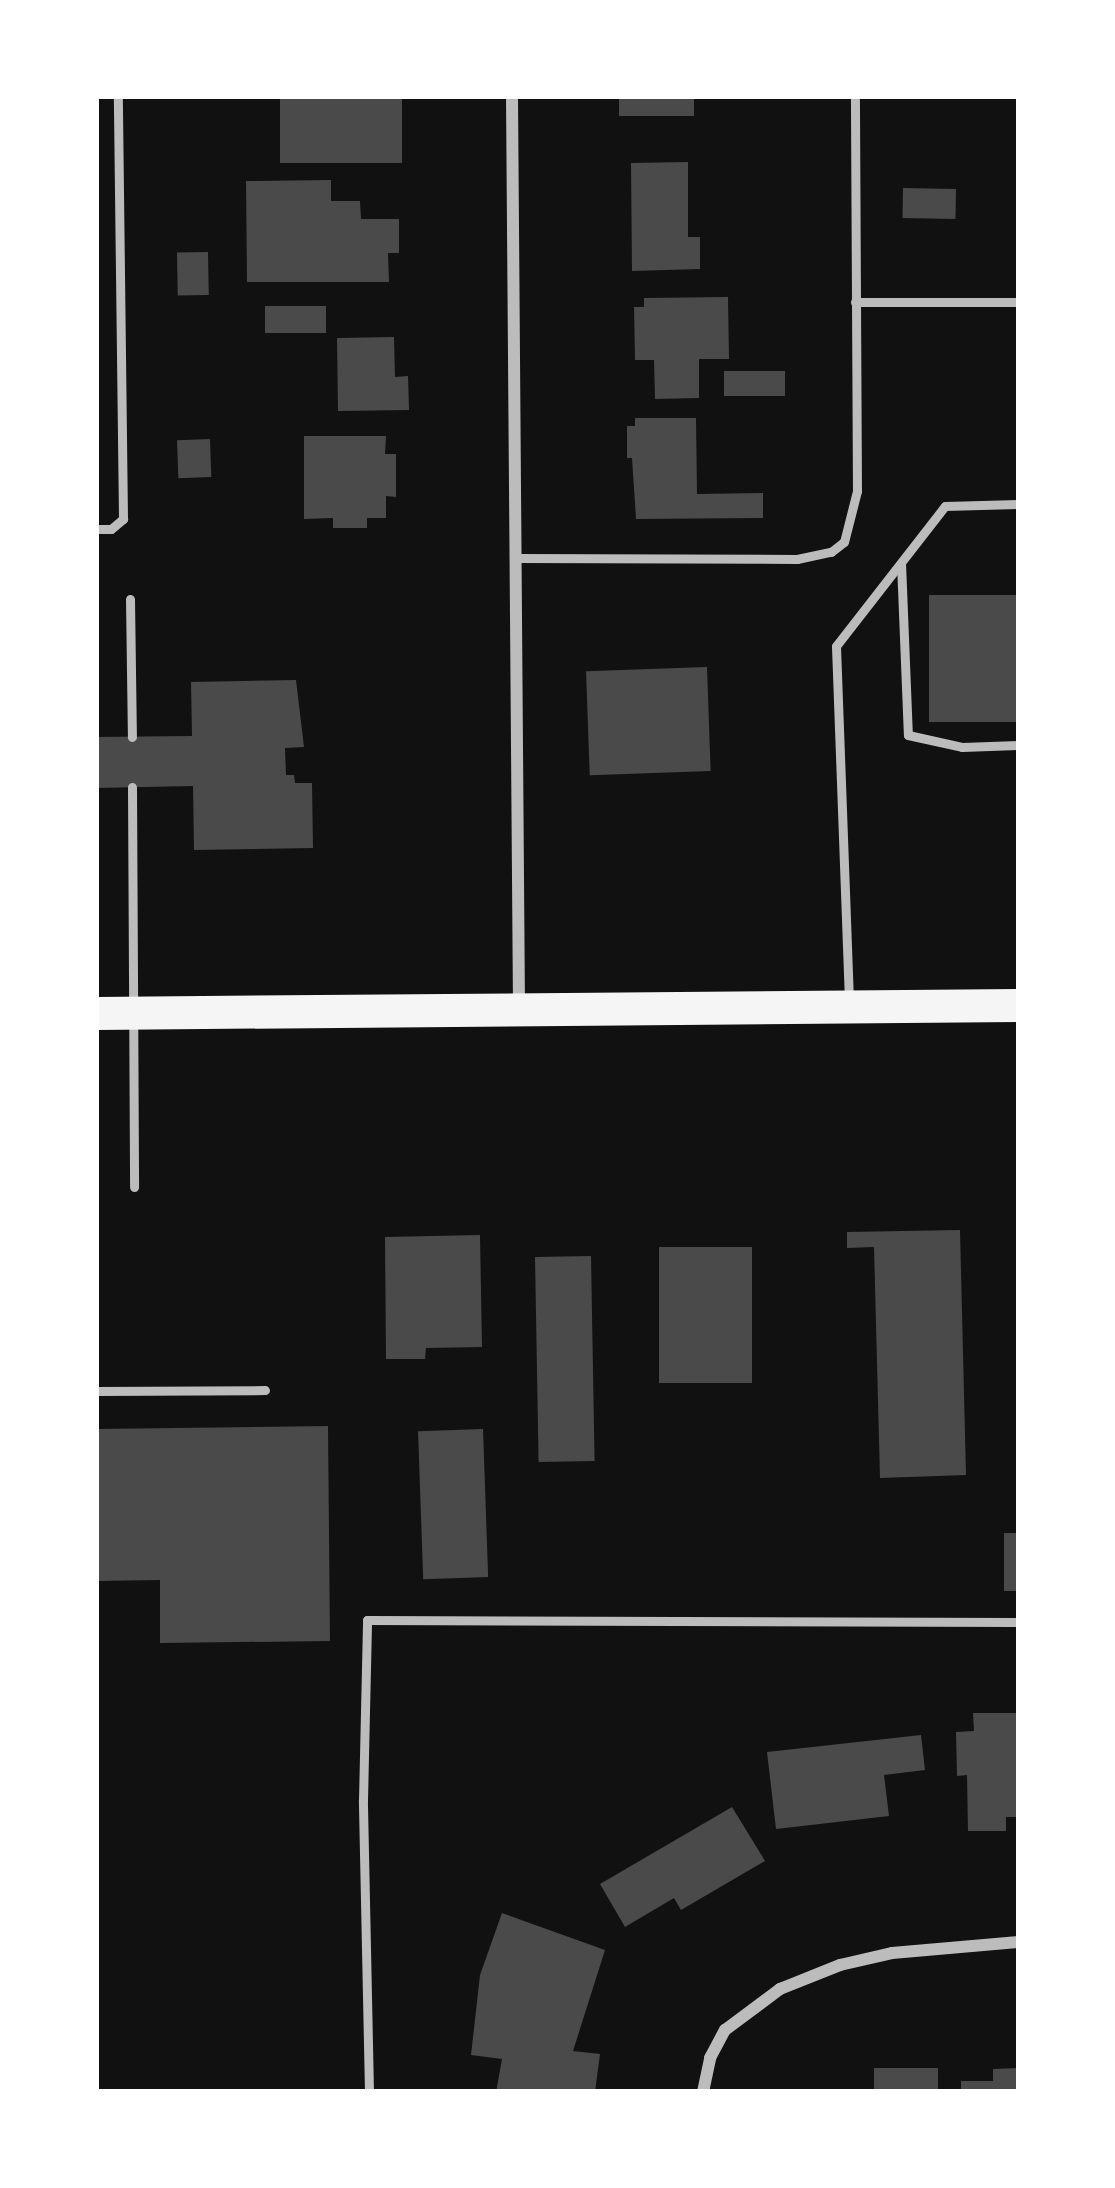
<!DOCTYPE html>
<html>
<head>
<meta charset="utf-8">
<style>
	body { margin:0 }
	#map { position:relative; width:1115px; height:2188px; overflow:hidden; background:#111; font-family:"Varela Round",sans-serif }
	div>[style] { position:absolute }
	.building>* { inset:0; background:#4a4a4a; transform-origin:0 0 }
	.service>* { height:9px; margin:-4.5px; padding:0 4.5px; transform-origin:4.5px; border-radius:4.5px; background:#bcbcbc }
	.minor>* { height:12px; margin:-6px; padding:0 6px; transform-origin:6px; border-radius:6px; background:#bcbcbc }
	.trunk>* { height:33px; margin:-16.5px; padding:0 16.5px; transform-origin:16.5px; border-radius:16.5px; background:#f5f5f5 }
	span { translate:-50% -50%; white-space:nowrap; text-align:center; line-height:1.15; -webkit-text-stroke:10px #fff; paint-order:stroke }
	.frame { position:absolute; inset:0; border:99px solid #fff; pointer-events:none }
</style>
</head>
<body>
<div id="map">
	<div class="building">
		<div style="left:280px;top:96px;width:122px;height:67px"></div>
		<div style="left:619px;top:96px;width:75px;height:20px"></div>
		<div style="clip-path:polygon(688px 162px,688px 237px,700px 237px,700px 269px,632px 271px,631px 163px)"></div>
		<div style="clip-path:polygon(331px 180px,331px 201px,360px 201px,361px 219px,399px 219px,399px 253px,388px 253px,389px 282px,247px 282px,246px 181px)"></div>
		<div style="left:903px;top:188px;width:53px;height:30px;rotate:1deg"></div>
		<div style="left:208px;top:252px;width:43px;height:31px;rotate:89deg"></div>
		<div style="clip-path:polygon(728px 297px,729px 359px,699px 359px,699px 398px,655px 399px,654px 360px,635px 360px,634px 307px,644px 307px,644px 298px)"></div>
		<div style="left:265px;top:306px;width:61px;height:27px"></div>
		<div style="clip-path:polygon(394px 337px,395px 377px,408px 376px,409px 410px,338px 411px,337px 338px)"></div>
		<div style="left:785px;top:371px;width:25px;height:61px;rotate:90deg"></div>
		<div style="clip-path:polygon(635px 418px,696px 418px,697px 494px,763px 493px,763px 518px,636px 519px,632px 458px,627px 458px,627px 426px,635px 426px)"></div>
		<div style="clip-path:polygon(304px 436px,386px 436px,385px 454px,396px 454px,396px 497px,386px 496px,386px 518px,367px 518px,367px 528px,333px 528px,333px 518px,304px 519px)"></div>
		<div style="left:210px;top:439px;width:38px;height:33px;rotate:88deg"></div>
		<div style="left:929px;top:595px;width:90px;height:127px"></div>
		<div style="left:707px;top:667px;width:104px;height:121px;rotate:88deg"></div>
		<div style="clip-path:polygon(296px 680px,304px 747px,285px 748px,286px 775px,294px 775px,295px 783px,312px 783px,313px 848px,194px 850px,193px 786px,96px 788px,96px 737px,192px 736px,191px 682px)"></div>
		<div style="clip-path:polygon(960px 1230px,966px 1475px,880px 1478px,874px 1247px,847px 1248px,847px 1232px)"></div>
		<div style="clip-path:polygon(480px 1235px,482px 1347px,426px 1348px,425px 1359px,386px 1359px,385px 1237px)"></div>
		<div style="left:659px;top:1247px;width:93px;height:136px"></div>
		<div style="left:591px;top:1256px;width:205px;height:56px;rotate:89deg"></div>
		<div style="clip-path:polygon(328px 1426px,330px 1641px,160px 1643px,160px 1580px,96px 1581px,96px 1429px)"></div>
		<div style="left:483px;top:1429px;width:148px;height:65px;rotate:88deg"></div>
		<div style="left:1004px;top:1533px;width:15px;height:58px"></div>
		<div style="clip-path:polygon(973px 1713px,1019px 1713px,1019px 1817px,1006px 1817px,1006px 1831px,968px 1831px,967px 1775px,957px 1776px,956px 1732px,974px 1731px)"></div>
		<div style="clip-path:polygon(921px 1735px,925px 1770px,884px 1775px,889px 1816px,776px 1829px,767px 1752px)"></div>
		<div style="clip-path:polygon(732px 1807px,765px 1861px,681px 1910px,674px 1898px,625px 1927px,600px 1884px)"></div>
		<div style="clip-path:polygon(502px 1913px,605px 1950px,573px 2051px,600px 2054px,595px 2092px,496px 2092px,502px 2059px,471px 2055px,480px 1975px)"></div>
		<div style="left:874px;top:2068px;width:64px;height:24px"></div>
		<div style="clip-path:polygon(1019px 2068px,1019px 2092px,961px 2092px,961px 2081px,993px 2081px,993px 2069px)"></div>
	</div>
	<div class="service">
		<div style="left:855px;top:302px;width:164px"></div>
		<div style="left:96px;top:529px;width:15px"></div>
		<div style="left:111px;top:529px;width:16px;rotate:-40deg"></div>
		<div style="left:123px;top:519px;width:423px;rotate:-90.7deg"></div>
		<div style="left:515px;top:558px;width:282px;rotate:0.2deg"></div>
		<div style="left:797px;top:559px;width:35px;rotate:-12deg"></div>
		<div style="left:831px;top:552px;width:16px;rotate:-38deg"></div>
		<div style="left:844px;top:542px;width:53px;rotate:-75.7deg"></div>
		<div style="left:857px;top:491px;width:395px;rotate:-90.3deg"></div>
		<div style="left:901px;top:563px;width:172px;rotate:87.7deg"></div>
		<div style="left:908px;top:735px;width:55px;rotate:12.5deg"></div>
		<div style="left:962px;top:747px;width:57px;rotate:-2deg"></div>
		<div style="left:130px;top:599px;width:138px;rotate:89.2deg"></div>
		<div style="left:132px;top:787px;width:400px;rotate:89.7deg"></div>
		<div style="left:849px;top:1001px;width:355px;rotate:-92.1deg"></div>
		<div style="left:836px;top:646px;width:177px;rotate:-52.1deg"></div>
		<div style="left:945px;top:506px;width:74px;rotate:-1.5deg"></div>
		<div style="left:96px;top:1391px;width:169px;rotate:-0.3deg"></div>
		<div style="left:369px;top:2092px;width:292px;rotate:-91.2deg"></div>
		<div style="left:363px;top:1800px;width:180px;rotate:-88.7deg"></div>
		<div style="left:367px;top:1620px;width:652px;rotate:0.18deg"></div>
	</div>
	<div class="minor">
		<div style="left:512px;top:96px;width:911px;rotate:89.56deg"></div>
		<div style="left:703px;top:2092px;width:35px;rotate:-78deg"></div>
		<div style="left:710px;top:2058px;width:32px;rotate:-62deg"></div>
		<div style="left:725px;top:2030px;width:69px;rotate:-36.7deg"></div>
		<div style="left:780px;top:1989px;width:65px;rotate:-21.8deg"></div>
		<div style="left:840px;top:1965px;width:53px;rotate:-13deg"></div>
		<div style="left:892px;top:1953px;width:127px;rotate:-5deg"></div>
	</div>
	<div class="trunk">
		<div style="left:96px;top:1013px;width:923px;rotate:-0.5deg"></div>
	</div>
	<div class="frame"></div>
</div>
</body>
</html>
